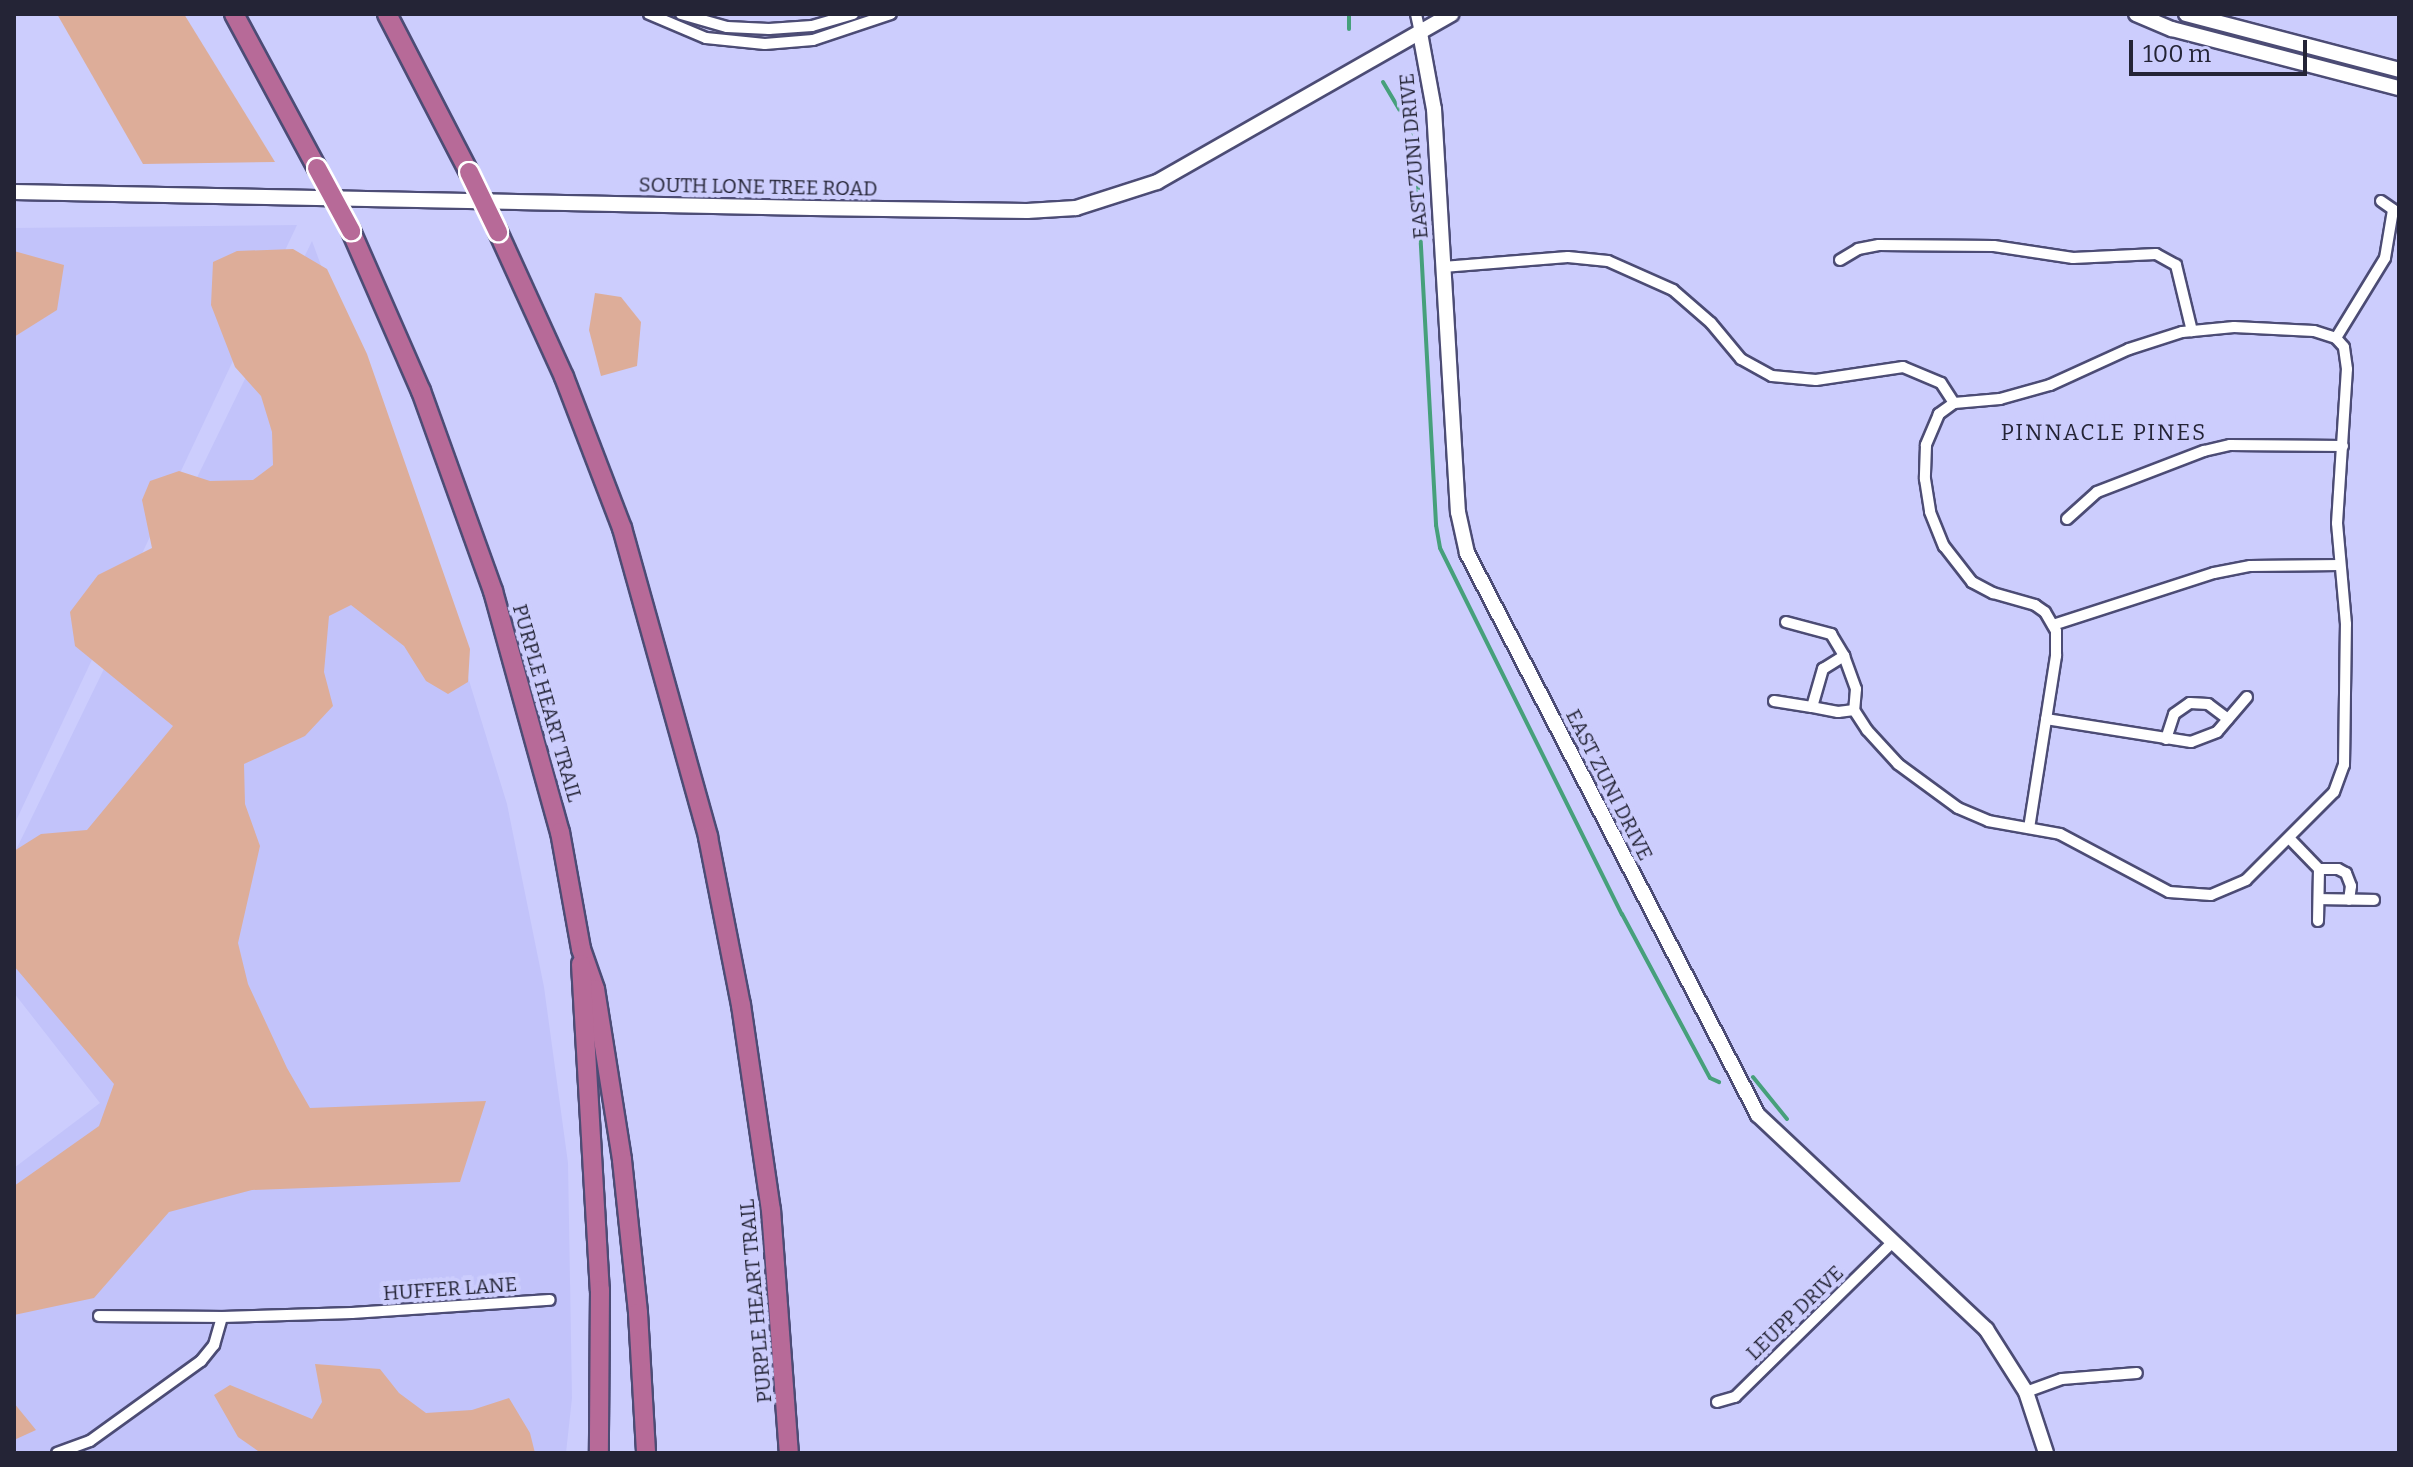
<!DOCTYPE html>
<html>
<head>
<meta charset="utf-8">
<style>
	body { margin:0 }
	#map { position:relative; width:2413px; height:1467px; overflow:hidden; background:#cccdfd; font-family:Bitter,serif }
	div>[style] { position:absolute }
	.built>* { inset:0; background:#c2c3fa }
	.green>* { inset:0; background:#ddad99 }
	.stream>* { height:4px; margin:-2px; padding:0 2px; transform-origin:2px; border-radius:2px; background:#46a07b }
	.roads { filter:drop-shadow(2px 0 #4c4c75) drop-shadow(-2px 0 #4c4c75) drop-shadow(0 2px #4c4c75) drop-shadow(0 -2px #4c4c75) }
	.street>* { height:10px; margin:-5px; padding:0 5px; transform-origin:5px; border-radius:5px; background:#fff }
	.secondary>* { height:14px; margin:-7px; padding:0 7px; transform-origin:7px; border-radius:7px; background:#fff }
	.highway>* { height:18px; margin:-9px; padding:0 9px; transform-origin:9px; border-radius:9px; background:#b76a98 }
	.bridges { filter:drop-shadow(2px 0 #fff) drop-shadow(-2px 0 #fff) drop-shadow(0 2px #fff) drop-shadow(0 -2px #fff) }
	.highway-bridge>* { height:18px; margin:-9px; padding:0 9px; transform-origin:9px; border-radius:9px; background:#b76a98 }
	span { translate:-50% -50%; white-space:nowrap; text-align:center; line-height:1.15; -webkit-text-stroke:7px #cccdfd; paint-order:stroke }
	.street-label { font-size:20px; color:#242436 }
	.neighbourhood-label { font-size:22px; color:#242436; letter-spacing:2px }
	.frame { position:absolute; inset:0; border:16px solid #242436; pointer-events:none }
	.scale { position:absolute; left:2129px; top:40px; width:178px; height:36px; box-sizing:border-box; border:4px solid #242436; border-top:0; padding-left:10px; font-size:24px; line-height:28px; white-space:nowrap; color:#242436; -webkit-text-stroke:6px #cccdfd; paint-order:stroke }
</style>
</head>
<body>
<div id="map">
	<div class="built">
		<div style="clip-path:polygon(297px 225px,14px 825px,14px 228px)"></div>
		<div style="clip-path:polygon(312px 241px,443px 596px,507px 804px,544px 987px,568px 1163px,572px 1398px,566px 1453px,14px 1453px,14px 1168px,100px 1103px,14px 993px,14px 854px)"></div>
	</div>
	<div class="green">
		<div style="clip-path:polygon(57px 14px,184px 14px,275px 162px,143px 164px)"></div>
		<div style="clip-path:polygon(293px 249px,327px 269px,367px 354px,470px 649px,468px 682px,448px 694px,426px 681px,404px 646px,351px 605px,329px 616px,324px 672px,333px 706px,305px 736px,244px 764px,245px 804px,260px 846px,238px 943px,248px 984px,287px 1068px,310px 1108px,486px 1101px,460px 1182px,252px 1190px,169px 1212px,94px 1298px,14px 1315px,14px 1186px,99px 1126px,114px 1084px,14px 966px,14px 851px,41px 834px,87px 830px,173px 726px,75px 646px,70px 612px,98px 575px,152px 548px,142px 500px,150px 481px,179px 471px,210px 481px,253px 480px,273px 465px,272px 432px,261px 396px,235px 367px,211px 305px,213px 262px,237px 251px)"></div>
		<div style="clip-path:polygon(14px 251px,64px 265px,57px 310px,14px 337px)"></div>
		<div style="clip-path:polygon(595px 293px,621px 297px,641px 322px,637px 366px,601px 376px,589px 330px)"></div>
		<div style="clip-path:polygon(315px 1364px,380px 1369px,399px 1393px,426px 1413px,472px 1410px,509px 1398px,530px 1433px,535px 1453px,261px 1453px,238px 1437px,214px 1395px,230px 1385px,312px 1419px,322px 1402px)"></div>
		<div style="clip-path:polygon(14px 1403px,36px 1430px,14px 1440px)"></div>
	</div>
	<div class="stream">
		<div style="left:1349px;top:29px;width:15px;rotate:-90deg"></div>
		<div style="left:1383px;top:82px;width:63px;rotate:59.3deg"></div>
		<div style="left:1415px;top:136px;width:390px;rotate:86.9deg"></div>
		<div style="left:1436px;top:525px;width:23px;rotate:80deg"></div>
		<div style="left:1440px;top:548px;width:409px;rotate:63.6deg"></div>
		<div style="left:1622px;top:914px;width:186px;rotate:61.8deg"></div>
		<div style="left:1710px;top:1078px;width:10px;rotate:24deg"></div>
		<div style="left:1753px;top:1077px;width:54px;rotate:51deg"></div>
	</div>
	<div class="roads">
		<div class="street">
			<div style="left:649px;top:14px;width:62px;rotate:22.8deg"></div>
			<div style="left:706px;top:38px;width:59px;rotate:5.8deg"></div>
			<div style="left:765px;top:44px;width:48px;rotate:-4.8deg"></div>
			<div style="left:813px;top:40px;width:82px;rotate:-18.4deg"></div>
			<div style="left:681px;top:14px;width:48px;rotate:15.8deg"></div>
			<div style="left:727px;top:27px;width:42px;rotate:2.7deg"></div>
			<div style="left:769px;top:29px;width:43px;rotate:-4deg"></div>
			<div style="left:812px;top:26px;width:43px;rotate:-16.3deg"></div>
			<div style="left:1416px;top:14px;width:19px;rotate:78deg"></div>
			<div style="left:2381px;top:201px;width:19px;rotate:35deg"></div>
			<div style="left:1840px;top:260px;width:21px;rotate:-31deg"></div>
			<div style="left:1858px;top:249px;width:21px;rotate:-11deg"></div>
			<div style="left:1879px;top:245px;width:115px;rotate:0.5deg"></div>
			<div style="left:1994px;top:246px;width:80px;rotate:8.6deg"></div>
			<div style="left:2073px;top:258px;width:83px;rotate:-2.8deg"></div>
			<div style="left:2156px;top:254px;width:23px;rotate:29deg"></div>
			<div style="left:2176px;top:265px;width:68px;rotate:76.4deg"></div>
			<div style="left:1443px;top:267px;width:125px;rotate:-4.6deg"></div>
			<div style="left:1568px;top:257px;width:40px;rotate:5.7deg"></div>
			<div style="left:1608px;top:261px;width:71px;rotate:24deg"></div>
			<div style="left:1673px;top:290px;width:50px;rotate:41deg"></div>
			<div style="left:1711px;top:323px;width:47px;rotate:50.2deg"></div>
			<div style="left:1741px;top:359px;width:35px;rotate:29deg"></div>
			<div style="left:1772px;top:376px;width:44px;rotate:5.2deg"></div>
			<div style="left:1816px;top:380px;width:88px;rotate:-8.5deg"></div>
			<div style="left:1903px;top:367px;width:41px;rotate:22.8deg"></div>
			<div style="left:1941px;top:383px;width:24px;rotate:57deg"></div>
			<div style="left:2336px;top:338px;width:94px;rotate:-58.5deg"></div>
			<div style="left:2385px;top:258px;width:49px;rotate:-80.5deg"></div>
			<div style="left:2067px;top:519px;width:40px;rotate:-42deg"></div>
			<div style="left:2097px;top:492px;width:115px;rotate:-21deg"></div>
			<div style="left:2204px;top:451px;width:27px;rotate:-13deg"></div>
			<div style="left:2230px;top:445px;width:113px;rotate:0.5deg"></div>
			<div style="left:1786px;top:622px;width:47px;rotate:14.9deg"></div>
			<div style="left:1831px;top:634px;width:26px;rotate:59deg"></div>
			<div style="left:2053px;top:625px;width:169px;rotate:-17.9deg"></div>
			<div style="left:2214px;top:573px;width:37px;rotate:-11deg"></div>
			<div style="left:2250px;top:566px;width:90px;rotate:-0.6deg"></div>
			<div style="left:1774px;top:701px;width:38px;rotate:9deg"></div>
			<div style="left:1854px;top:710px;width:16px;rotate:173deg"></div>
			<div style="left:1838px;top:712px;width:26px;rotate:-169deg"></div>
			<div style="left:1812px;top:707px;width:40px;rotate:-74deg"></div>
			<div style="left:1823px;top:669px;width:25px;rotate:-32deg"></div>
			<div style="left:1844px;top:656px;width:35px;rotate:70deg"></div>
			<div style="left:1856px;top:689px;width:21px;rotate:95deg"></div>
			<div style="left:1854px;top:710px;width:24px;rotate:57deg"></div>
			<div style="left:1867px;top:730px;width:46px;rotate:47.6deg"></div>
			<div style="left:1898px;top:764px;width:74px;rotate:36.3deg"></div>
			<div style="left:1958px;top:808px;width:33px;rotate:23deg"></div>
			<div style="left:1988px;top:821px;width:73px;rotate:10.2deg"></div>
			<div style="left:2060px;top:834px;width:123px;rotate:28deg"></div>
			<div style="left:2169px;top:892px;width:42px;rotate:4.1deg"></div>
			<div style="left:2211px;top:895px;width:38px;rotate:-23deg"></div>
			<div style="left:2246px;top:880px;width:124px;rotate:-45deg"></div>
			<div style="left:2334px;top:792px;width:29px;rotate:-70deg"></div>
			<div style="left:2344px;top:765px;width:141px;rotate:-89.2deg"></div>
			<div style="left:2346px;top:624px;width:101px;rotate:-95.1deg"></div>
			<div style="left:2337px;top:523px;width:154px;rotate:-86.3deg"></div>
			<div style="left:2347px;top:369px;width:22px;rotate:-98deg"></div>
			<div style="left:2344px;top:347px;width:12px;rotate:-132deg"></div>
			<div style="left:2336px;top:338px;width:23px;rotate:-162deg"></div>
			<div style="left:2314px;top:331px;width:80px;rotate:-177.1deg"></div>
			<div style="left:2234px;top:327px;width:52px;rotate:174.5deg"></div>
			<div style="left:2182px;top:332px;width:56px;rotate:162.2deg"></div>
			<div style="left:2129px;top:349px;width:87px;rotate:155.5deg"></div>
			<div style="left:2050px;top:385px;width:52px;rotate:164.4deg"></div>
			<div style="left:2000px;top:399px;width:46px;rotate:175deg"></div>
			<div style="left:1954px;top:403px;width:19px;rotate:144deg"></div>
			<div style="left:1939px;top:414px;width:34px;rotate:113deg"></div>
			<div style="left:1926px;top:445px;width:34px;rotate:92deg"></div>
			<div style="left:1925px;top:479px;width:33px;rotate:81deg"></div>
			<div style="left:1930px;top:512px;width:37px;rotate:68deg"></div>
			<div style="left:1944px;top:546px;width:46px;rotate:52.1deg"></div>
			<div style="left:1972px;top:582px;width:24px;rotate:28deg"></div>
			<div style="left:1993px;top:593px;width:44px;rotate:15.9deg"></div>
			<div style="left:2035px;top:605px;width:12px;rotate:35deg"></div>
			<div style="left:2045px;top:612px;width:22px;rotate:60deg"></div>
			<div style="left:2056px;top:631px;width:25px;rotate:90deg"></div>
			<div style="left:2056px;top:656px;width:174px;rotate:98.9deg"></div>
			<div style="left:2046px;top:719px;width:147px;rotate:9deg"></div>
			<div style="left:2191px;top:742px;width:28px;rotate:-21deg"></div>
			<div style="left:2217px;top:732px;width:46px;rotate:-49.4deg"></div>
			<div style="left:2166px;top:739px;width:26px;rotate:-72deg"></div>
			<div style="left:2174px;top:714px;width:19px;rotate:-35deg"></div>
			<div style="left:2190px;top:703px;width:18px;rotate:3deg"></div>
			<div style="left:2208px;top:704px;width:25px;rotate:37deg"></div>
			<div style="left:2289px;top:838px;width:43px;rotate:45.9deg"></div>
			<div style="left:2319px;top:869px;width:52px;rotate:91.1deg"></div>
			<div style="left:2319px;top:869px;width:19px"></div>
			<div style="left:2338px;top:869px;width:9px;rotate:27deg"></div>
			<div style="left:2346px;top:873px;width:14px;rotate:69deg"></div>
			<div style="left:2351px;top:886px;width:14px;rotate:98deg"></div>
			<div style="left:2319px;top:899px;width:55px;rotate:1deg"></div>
			<div style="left:99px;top:1316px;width:123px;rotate:0.5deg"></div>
			<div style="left:2026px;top:1392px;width:38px;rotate:-20deg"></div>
			<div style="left:2062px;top:1379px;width:75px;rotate:-4.6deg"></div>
			<div style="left:1717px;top:1402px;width:19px;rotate:-16deg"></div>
			<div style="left:1735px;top:1397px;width:221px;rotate:-44.5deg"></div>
			<div style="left:57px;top:1453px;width:35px;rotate:-20deg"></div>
			<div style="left:90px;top:1441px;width:137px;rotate:-35.8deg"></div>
			<div style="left:201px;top:1361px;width:21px;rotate:-51deg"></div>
			<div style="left:214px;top:1345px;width:29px;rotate:-74deg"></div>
			<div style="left:222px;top:1317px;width:130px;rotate:-1.8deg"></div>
			<div style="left:352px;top:1313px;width:198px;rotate:-3.8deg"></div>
		</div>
		<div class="secondary">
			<div style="left:2136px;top:14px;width:39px;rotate:23deg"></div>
			<div style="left:2172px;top:29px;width:235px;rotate:14.6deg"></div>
			<div style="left:2186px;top:14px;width:220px;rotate:14.7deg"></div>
			<div style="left:1420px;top:33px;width:77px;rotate:79.6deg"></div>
			<div style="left:1434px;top:109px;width:404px;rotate:86.6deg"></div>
			<div style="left:1458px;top:512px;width:42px;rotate:77.6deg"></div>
			<div style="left:1467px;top:553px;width:633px;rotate:62.63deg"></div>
			<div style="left:1758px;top:1115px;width:313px;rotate:43.2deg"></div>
			<div style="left:1986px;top:1329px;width:75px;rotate:57.6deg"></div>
			<div style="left:2026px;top:1392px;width:64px;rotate:71.8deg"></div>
			<div style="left:14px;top:192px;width:798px;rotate:1.15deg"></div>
			<div style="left:812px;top:208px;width:215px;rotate:0.8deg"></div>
			<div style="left:1027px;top:211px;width:49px;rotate:-3.5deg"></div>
			<div style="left:1076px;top:208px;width:85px;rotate:-17.8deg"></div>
			<div style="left:1157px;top:182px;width:339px;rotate:-29.7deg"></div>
		</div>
		<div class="highway">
			<div style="left:234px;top:14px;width:175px;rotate:61.7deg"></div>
			<div style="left:387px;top:14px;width:178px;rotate:62.6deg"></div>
			<div style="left:351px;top:231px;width:175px;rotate:66.4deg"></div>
			<div style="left:421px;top:391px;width:213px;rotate:70.2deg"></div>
			<div style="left:493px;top:591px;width:250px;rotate:74.5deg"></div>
			<div style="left:560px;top:832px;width:119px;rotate:79.8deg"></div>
			<div style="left:581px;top:949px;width:42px;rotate:70.7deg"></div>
			<div style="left:595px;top:989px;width:173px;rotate:81deg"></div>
			<div style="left:622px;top:1160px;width:154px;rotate:84deg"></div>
			<div style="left:638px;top:1313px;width:140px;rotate:86.7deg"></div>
			<div style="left:498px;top:232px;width:159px;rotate:65.5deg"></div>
			<div style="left:564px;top:377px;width:162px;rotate:69deg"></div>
			<div style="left:622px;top:528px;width:321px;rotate:74.4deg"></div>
			<div style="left:708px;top:837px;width:171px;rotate:78.9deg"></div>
			<div style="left:741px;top:1005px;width:207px;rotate:81.7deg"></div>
			<div style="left:771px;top:1210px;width:244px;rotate:85.8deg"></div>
			<div style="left:581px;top:964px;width:327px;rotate:86.7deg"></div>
			<div style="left:600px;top:1290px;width:163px;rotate:90.4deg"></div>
		</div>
	</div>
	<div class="bridges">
		<div class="highway-bridge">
			<div style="left:317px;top:168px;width:72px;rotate:61.6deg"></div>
			<div style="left:469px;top:172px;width:67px;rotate:64.2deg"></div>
		</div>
	</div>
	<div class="street-label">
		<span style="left:1414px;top:156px;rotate:-95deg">EAST ZUNI DRIVE</span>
		<span style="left:758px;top:187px;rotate:1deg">SOUTH LONE TREE ROAD</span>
		<span style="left:547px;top:703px;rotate:74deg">PURPLE HEART TRAIL</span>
		<span style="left:1609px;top:785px;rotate:63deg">EAST ZUNI DRIVE</span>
		<span style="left:450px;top:1289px;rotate:-4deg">HUFFER LANE</span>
		<span style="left:756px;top:1301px;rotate:-95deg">PURPLE HEART TRAIL</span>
		<span style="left:1795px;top:1313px;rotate:-44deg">LEUPP DRIVE</span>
	</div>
	<div class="neighbourhood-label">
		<span style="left:2104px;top:433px">PINNACLE PINES</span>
	</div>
	<div class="frame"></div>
	<div class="scale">100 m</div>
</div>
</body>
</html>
